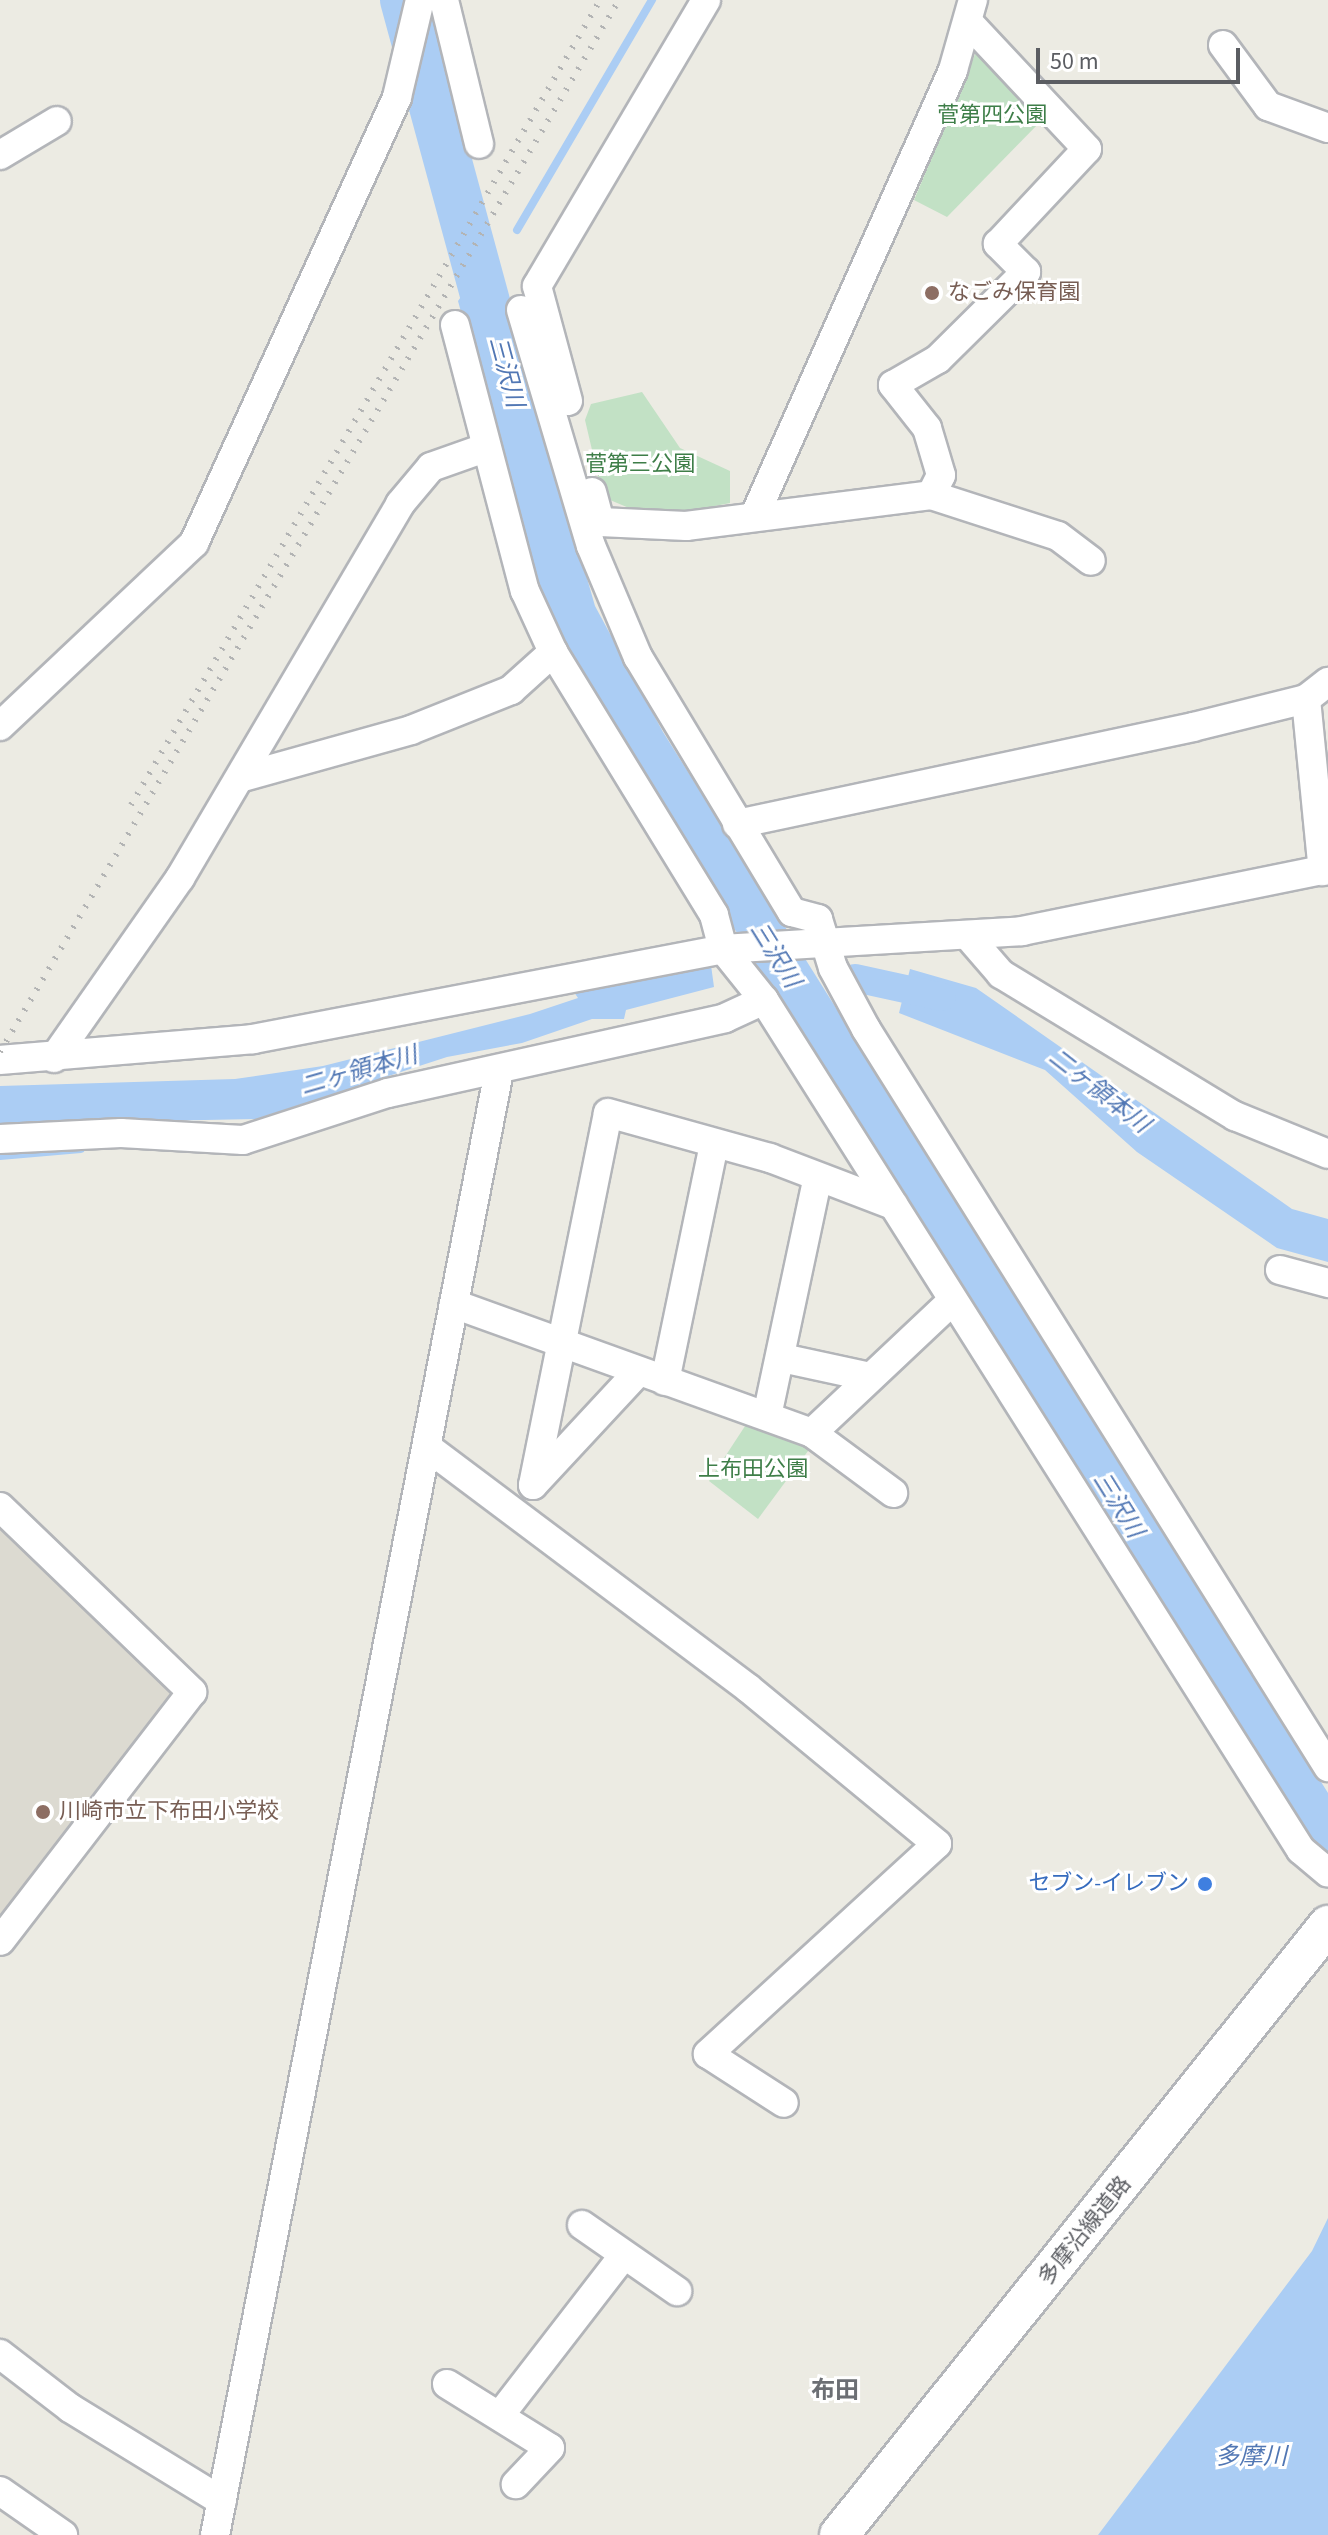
<!DOCTYPE html>
<html>
<head>
<meta charset="utf-8">
<style>
	body { margin:0 }
	#map { position:relative; width:1328px; height:2535px; overflow:hidden; background:#ecebe3; font-family:"Source Sans 3","Noto Sans JP",sans-serif }
	div>[style] { position:absolute }
	.education>* { inset:0; background:#dcdad1 }
	.green>* { inset:0; background:#c2e1c5 }
	.water>* { inset:0; background:#abcdf4 }
	.stream>* { height:8px; margin:-4px; padding:0 4px; transform-origin:4px; border-radius:4px; background:#abcdf4 }
	.canal>* { height:28px; margin:-14px; padding:0 14px; transform-origin:14px; border-radius:14px; background:#abcdf4 }
	.river>* { height:48px; margin:-24px; padding:0 24px; transform-origin:24px; border-radius:24px; background:#abcdf4 }
	.roads { filter:drop-shadow(2px 0 #b3b5b9) drop-shadow(-2px 0 #b3b5b9) drop-shadow(0 2px #b3b5b9) drop-shadow(0 -2px #b3b5b9) }
	.street>* { height:28px; margin:-14px; padding:0 14px; transform-origin:14px; border-radius:14px; background:#fff }
	.secondary>* { height:38px; margin:-19px; padding:0 19px; transform-origin:19px; border-radius:19px; background:#fff }
	.rail>* { height:6px; margin-top:-3px; transform-origin:0; background:repeating-linear-gradient(90deg,#b3b4b4 0 2px,transparent 0 12px) }
	.dots>* { width:22px; height:22px; translate:-50% -50%; box-sizing:border-box; border:4px solid #fff; border-radius:50% }
	span { translate:-50% -50%; white-space:nowrap; text-align:center; line-height:1.15; -webkit-text-stroke:6px #fff; paint-order:stroke }
	.park-label { font-size:22px; color:#3e7e48 }
	.education-label { font-size:22px; color:#785e54 }
	.left { translate:0 -50%; text-align:left }
	.shop-label { font-size:22px; color:#366cbe }
	.right { translate:-100% -50%; text-align:right }
	.street-label { font-size:22px; color:#5b5d62 }
	.water-label { font-size:24px; color:#5177b4; font-style:italic }
	.neighbourhood-label { font-size:24px; color:#6c6f74; font-weight:700 }
	.scale { position:absolute; left:1036px; top:48px; width:204px; height:36px; box-sizing:border-box; border:4px solid #5b5d62; border-top:0; padding-left:10px; font-size:24px; line-height:28px; white-space:nowrap; color:#5b5d62; -webkit-text-stroke:6px #fff; paint-order:stroke }
</style>
</head>
<body>
<div id="map">
	<div class="education">
		<div style="clip-path:polygon(0 1520px,172px 1683px,173px 1701px,0 1922px)"></div>
	</div>
	<div class="green">
		<div style="clip-path:polygon(979px 45px,1045px 117px,947px 217px,914px 200px)"></div>
		<div style="clip-path:polygon(642px 392px,680px 448px,730px 471px,730px 503px,685px 512px,629px 508px,603px 497px,585px 420px,591px 404px)"></div>
		<div style="clip-path:polygon(749px 1420px,811px 1447px,758px 1519px,709px 1481px)"></div>
	</div>
	<div class="water">
		<div style="clip-path:polygon(493px 252px,595px 606px,663px 732px,1328px 1793px,1328px 1863px,1292px 1828px,574px 670px,535px 584px,458px 301px)"></div>
		<div style="clip-path:polygon(711px 965px,714px 987px,626px 1010px,624px 1019px,592px 1019px,522px 1043px,447px 1057px,256px 1119px,0 1124px,0 1086px,235px 1079px,323px 1066px,530px 1014px,578px 998px,572px 989px)"></div>
		<div style="clip-path:polygon(910px 969px,976px 988px,1292px 1209px,1328px 1219px,1328px 1262px,1277px 1248px,1137px 1152px,1045px 1070px,899px 1013px)"></div>
		<div style="clip-path:polygon(1328px 2218px,1328px 2535px,1098px 2535px,1312px 2251px)"></div>
	</div>
	<div class="stream">
		<div style="left:517px;top:230px;width:267px;rotate:-59.6deg"></div>
		<div style="left:0;top:1156px;width:81px;rotate:-4.9deg"></div>
	</div>
	<div class="canal">
		<div style="left:855px;top:978px;width:89px;rotate:12.3deg"></div>
	</div>
	<div class="river">
		<div style="left:404px;top:0;width:347px;rotate:74.8deg"></div>
	</div>
	<div class="roads">
		<div class="street">
			<div style="left:444px;top:0;width:148px;rotate:76.3deg"></div>
			<div style="left:1223px;top:45px;width:76px;rotate:53.6deg"></div>
			<div style="left:1268px;top:106px;width:64px;rotate:20.1deg"></div>
			<div style="left:0;top:155px;width:66px;rotate:-30.8deg"></div>
			<div style="left:521px;top:310px;width:246px;rotate:73.5deg"></div>
			<div style="left:591px;top:546px;width:121px;rotate:67.1deg"></div>
			<div style="left:638px;top:657px;width:298px;rotate:58.9deg"></div>
			<div style="left:792px;top:912px;width:27px;rotate:15deg"></div>
			<div style="left:818px;top:919px;width:51px;rotate:73deg"></div>
			<div style="left:833px;top:968px;width:69px;rotate:61.6deg"></div>
			<div style="left:866px;top:1029px;width:871px;rotate:57.95deg"></div>
			<div style="left:455px;top:325px;width:275px;rotate:75.3deg"></div>
			<div style="left:525px;top:591px;width:67px;rotate:65.3deg"></div>
			<div style="left:553px;top:652px;width:308px;rotate:58.5deg"></div>
			<div style="left:714px;top:915px;width:35px;rotate:75deg"></div>
			<div style="left:723px;top:949px;width:65px;rotate:51.2deg"></div>
			<div style="left:764px;top:1000px;width:1005px;rotate:57.72deg"></div>
			<div style="left:1301px;top:1850px;width:35px;rotate:40deg"></div>
			<div style="left:568px;top:401px;width:119px;rotate:-105.1deg"></div>
			<div style="left:537px;top:286px;width:332px;rotate:-59.4deg"></div>
			<div style="left:592px;top:492px;width:31px;rotate:75deg"></div>
			<div style="left:600px;top:522px;width:86px;rotate:2.7deg"></div>
			<div style="left:686px;top:526px;width:247px;rotate:-7.2deg"></div>
			<div style="left:931px;top:495px;width:133px;rotate:17.9deg"></div>
			<div style="left:1058px;top:536px;width:41px;rotate:37.1deg"></div>
			<div style="left:931px;top:495px;width:22px;rotate:-63deg"></div>
			<div style="left:941px;top:475px;width:49px;rotate:-106.6deg"></div>
			<div style="left:927px;top:428px;width:55px;rotate:-128.3deg"></div>
			<div style="left:893px;top:385px;width:52px;rotate:-30deg"></div>
			<div style="left:938px;top:359px;width:124px;rotate:-44.7deg"></div>
			<div style="left:1026px;top:272px;width:40px;rotate:-135deg"></div>
			<div style="left:998px;top:244px;width:130px;rotate:-46.9deg"></div>
			<div style="left:1087px;top:149px;width:170px;rotate:-133.1deg"></div>
			<div style="left:755px;top:515px;width:487px;rotate:-66deg"></div>
			<div style="left:953px;top:70px;width:73px;rotate:-74.1deg"></div>
			<div style="left:1306px;top:699px;width:173px;rotate:84.4deg"></div>
			<div style="left:0;top:726px;width:267px;rotate:-43.3deg"></div>
			<div style="left:194px;top:543px;width:490px;rotate:-65.5deg"></div>
			<div style="left:397px;top:97px;width:100px;rotate:-76.7deg"></div>
			<div style="left:243px;top:777px;width:174px;rotate:-15.6deg"></div>
			<div style="left:411px;top:730px;width:108px;rotate:-21.8deg"></div>
			<div style="left:511px;top:690px;width:57px;rotate:-42.1deg"></div>
			<div style="left:737px;top:824px;width:466px;rotate:-12deg"></div>
			<div style="left:1193px;top:727px;width:116px;rotate:-13.9deg"></div>
			<div style="left:1306px;top:699px;width:28px;rotate:-38deg"></div>
			<div style="left:969px;top:937px;width:49px;rotate:49.1deg"></div>
			<div style="left:1001px;top:974px;width:274px;rotate:31.3deg"></div>
			<div style="left:1235px;top:1116px;width:100px;rotate:22.2deg"></div>
			<div style="left:54px;top:1058px;width:220px;rotate:-55deg"></div>
			<div style="left:180px;top:878px;width:434px;rotate:-59.5deg"></div>
			<div style="left:400px;top:504px;width:48px;rotate:-50deg"></div>
			<div style="left:431px;top:467px;width:57px;rotate:-19.4deg"></div>
			<div style="left:0;top:1060px;width:254px;rotate:-4.7deg"></div>
			<div style="left:253px;top:1039px;width:479px;rotate:-10.8deg"></div>
			<div style="left:723px;top:949px;width:300px;rotate:-3.4deg"></div>
			<div style="left:1022px;top:931px;width:312px;rotate:-11.5deg"></div>
			<div style="left:0;top:1139px;width:121px;rotate:-2.8deg"></div>
			<div style="left:121px;top:1133px;width:122px;rotate:3.3deg"></div>
			<div style="left:243px;top:1140px;width:152px;rotate:-18deg"></div>
			<div style="left:388px;top:1093px;width:345px;rotate:-12.5deg"></div>
			<div style="left:725px;top:1018px;width:43px;rotate:-24.8deg"></div>
			<div style="left:1280px;top:1270px;width:50px;rotate:15.2deg"></div>
			<div style="left:454px;top:1304px;width:381px;rotate:19.8deg"></div>
			<div style="left:812px;top:1433px;width:101px;rotate:36.5deg"></div>
			<div style="left:782px;top:1358px;width:90px;rotate:12.2deg"></div>
			<div style="left:665px;top:1381px;width:242px;rotate:-78.3deg"></div>
			<div style="left:767px;top:1416px;width:244px;rotate:-78deg"></div>
			<div style="left:812px;top:1433px;width:191px;rotate:-43.3deg"></div>
			<div style="left:427px;top:1447px;width:401px;rotate:36.9deg"></div>
			<div style="left:748px;top:1688px;width:245px;rotate:39.5deg"></div>
			<div style="left:937px;top:1844px;width:311px;rotate:137.5deg"></div>
			<div style="left:708px;top:2054px;width:90px;rotate:32.8deg"></div>
			<div style="left:533px;top:1485px;width:379px;rotate:-78.6deg"></div>
			<div style="left:608px;top:1113px;width:168px;rotate:15.5deg"></div>
			<div style="left:770px;top:1158px;width:132px;rotate:20.9deg"></div>
			<div style="left:533px;top:1485px;width:151px;rotate:-47.1deg"></div>
			<div style="left:0;top:1507px;width:267px;rotate:43.9deg"></div>
			<div style="left:192px;top:1692px;width:314px;rotate:127.6deg"></div>
			<div style="left:582px;top:2225px;width:116px;rotate:34.8deg"></div>
			<div style="left:0;top:2354px;width:88px;rotate:37.6deg"></div>
			<div style="left:70px;top:2408px;width:178px;rotate:31.5deg"></div>
			<div style="left:447px;top:2384px;width:121px;rotate:31.9deg"></div>
			<div style="left:550px;top:2448px;width:50px;rotate:133.4deg"></div>
			<div style="left:501px;top:2414px;width:200px;rotate:-52.3deg"></div>
			<div style="left:0;top:2491px;width:77px;rotate:34.9deg"></div>
			<div style="left:215px;top:2535px;width:1491px;rotate:-79.02deg"></div>
		</div>
		<div class="secondary">
			<div style="left:839px;top:2535px;width:782px;rotate:-51.28deg"></div>
		</div>
	</div>
	<div class="rail">
		<div style="left:131px;top:805px;width:932px;rotate:-59.77deg"></div>
		<div style="left:0;top:1052px;width:1221px;rotate:-59.53deg"></div>
	</div>
	<div class="dots">
		<div style="left:932px;top:293px;background:#8d6e63"></div>
		<div style="left:43px;top:1812px;background:#8d6e63"></div>
		<div style="left:1205px;top:1884px;background:#3f7fe0"></div>
	</div>
	<div class="park-label">
		<span style="left:992px;top:116px">菅第四公園</span>
		<span style="left:640px;top:465px">菅第三公園</span>
		<span style="left:753px;top:1470px">上布田公園</span>
	</div>
	<div class="education-label">
		<span class="left" style="left:948px;top:293px">なごみ保育園</span>
		<span class="left" style="left:59px;top:1812px">川崎市立下布田小学校</span>
	</div>
	<div class="shop-label">
		<span class="right" style="left:1189px;top:1884px">セブン-イレブン</span>
	</div>
	<div class="street-label">
		<span style="left:1085px;top:2231px;rotate:-51deg">多摩沿線道路</span>
	</div>
	<div class="water-label">
		<span style="left:506px;top:372px;rotate:75deg">三沢川</span>
		<span style="left:775px;top:955px;rotate:58deg">三沢川</span>
		<span style="left:359px;top:1071px;rotate:-16deg">二ヶ領本川</span>
		<span style="left:1099px;top:1091px;rotate:38deg">二ヶ領本川</span>
		<span style="left:1118px;top:1505px;rotate:58deg">三沢川</span>
		<span style="left:1251px;top:2457px">多摩川</span>
	</div>
	<div class="neighbourhood-label">
		<span style="left:835px;top:2391px">布田</span>
	</div>
	<div class="scale">50 m</div>
</div>
</body>
</html>
